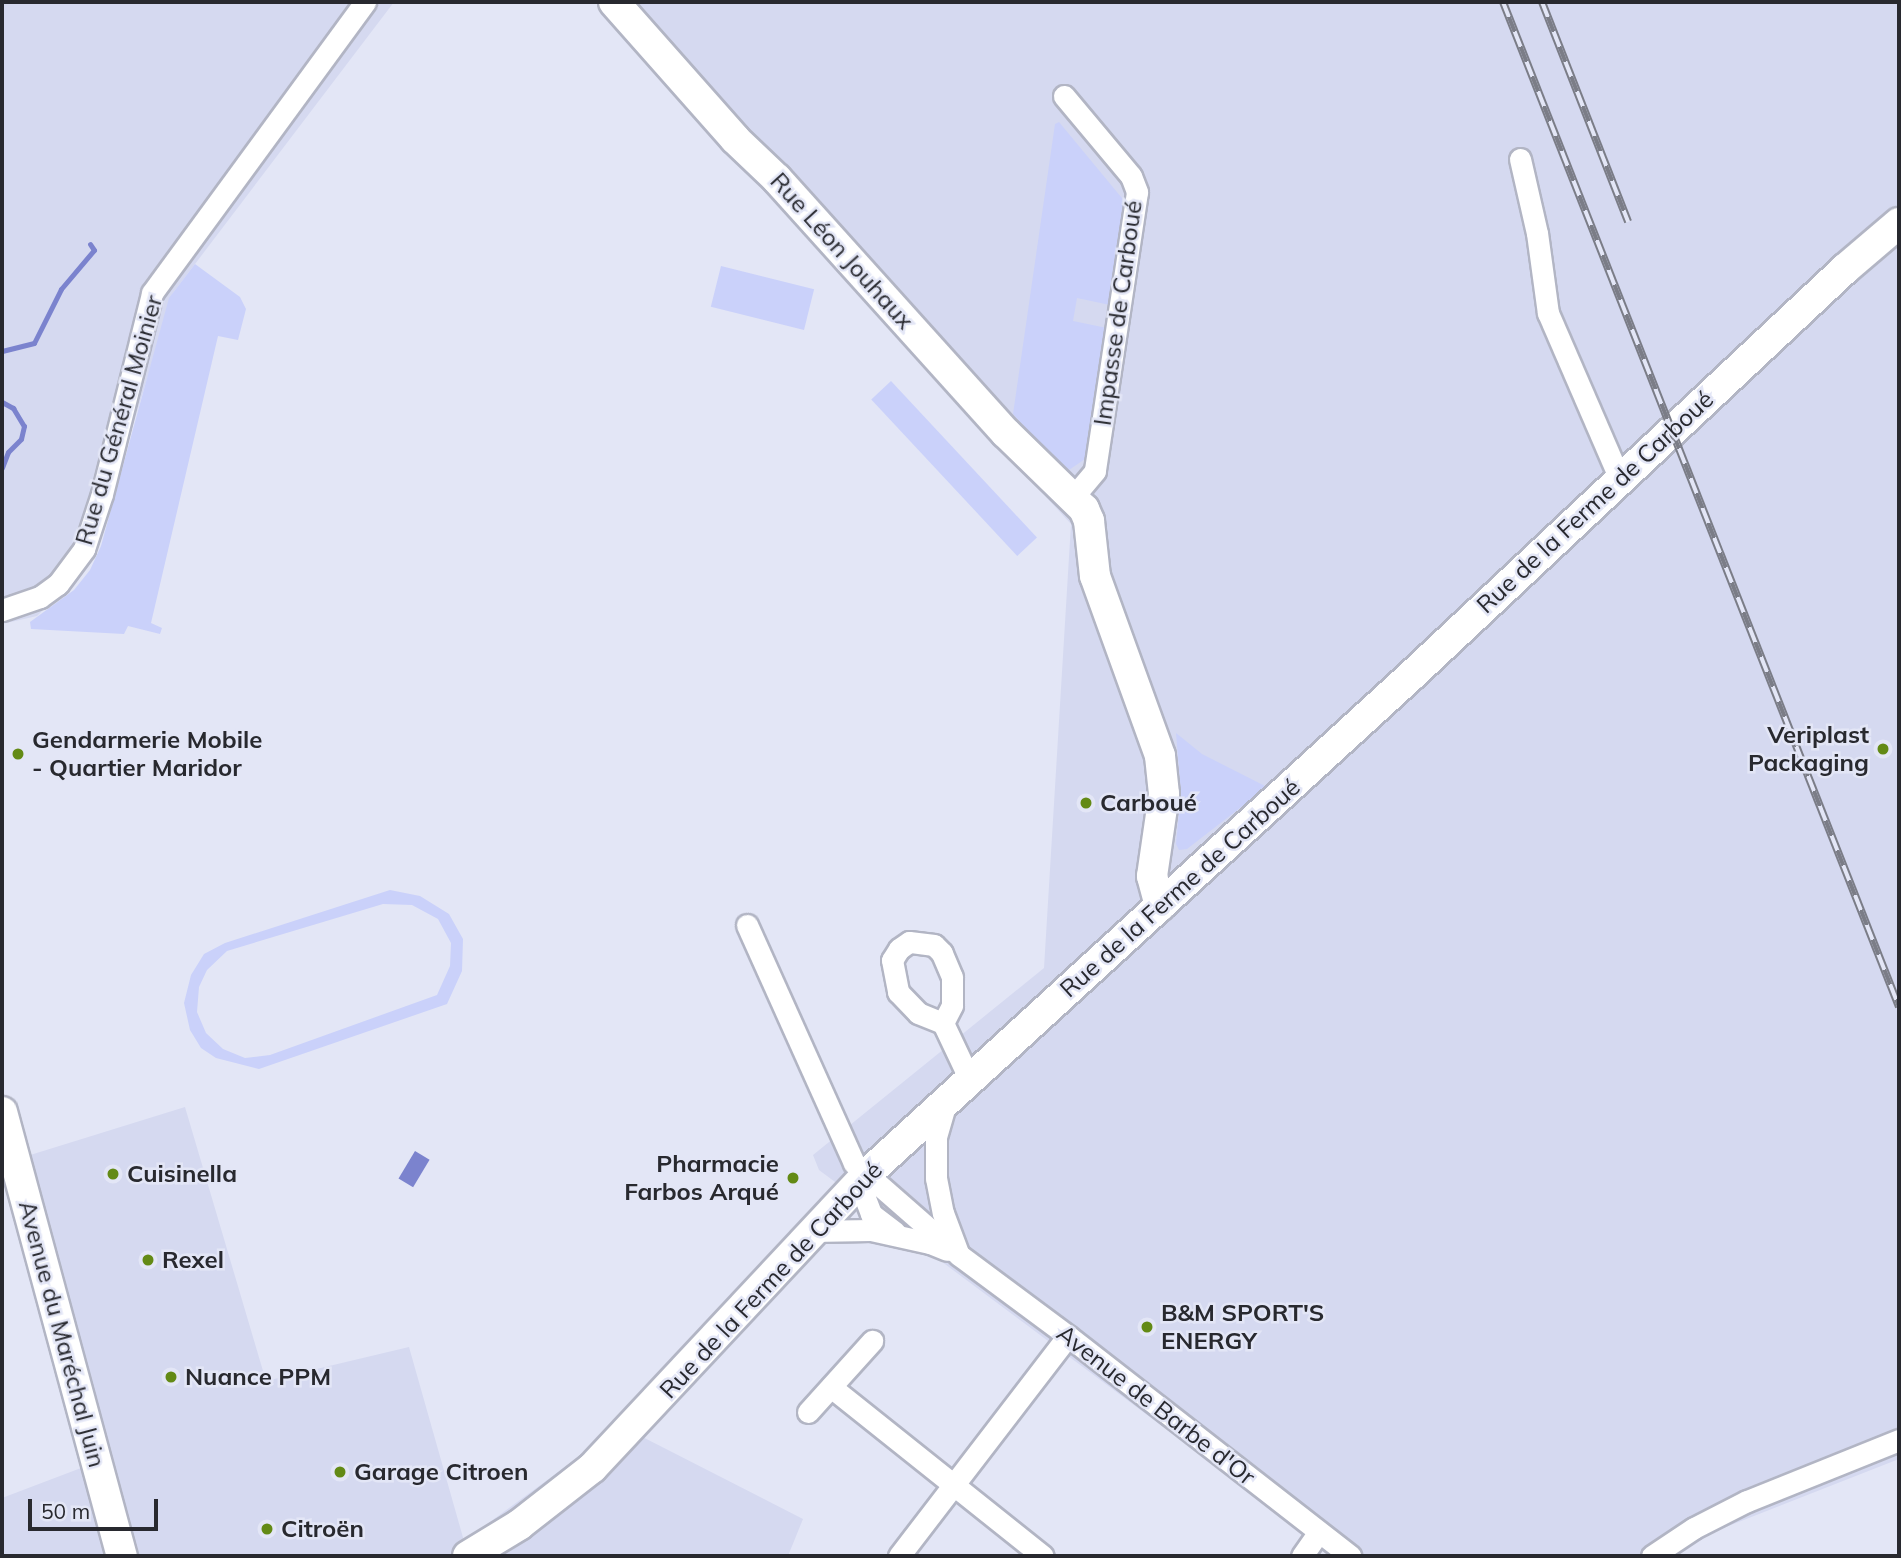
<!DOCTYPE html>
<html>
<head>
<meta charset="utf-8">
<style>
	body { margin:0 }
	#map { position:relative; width:1901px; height:1558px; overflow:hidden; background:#e3e6f6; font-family:Mulish,sans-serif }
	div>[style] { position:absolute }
	.built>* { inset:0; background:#d5d9f0 }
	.green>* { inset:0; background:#cad1fa; transform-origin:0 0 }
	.water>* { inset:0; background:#7b83ce; transform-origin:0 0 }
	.stream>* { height:5px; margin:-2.5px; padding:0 2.5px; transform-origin:2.5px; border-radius:2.5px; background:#7b83ce }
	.roads { filter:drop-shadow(2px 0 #b2b5c4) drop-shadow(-2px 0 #b2b5c4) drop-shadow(0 2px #b2b5c4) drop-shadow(0 -2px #b2b5c4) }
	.street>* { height:21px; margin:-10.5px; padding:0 10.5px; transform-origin:10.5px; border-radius:10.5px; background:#fff }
	.secondary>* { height:30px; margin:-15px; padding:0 15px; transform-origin:15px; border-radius:15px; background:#fff }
	.rail>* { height:8px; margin-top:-4px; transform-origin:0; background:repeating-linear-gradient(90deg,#e3e6f6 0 16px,#7b7d87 0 32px); box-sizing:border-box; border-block:2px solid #7b7d87 }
	.dots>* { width:19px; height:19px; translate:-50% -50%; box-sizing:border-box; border:4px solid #e3e6f6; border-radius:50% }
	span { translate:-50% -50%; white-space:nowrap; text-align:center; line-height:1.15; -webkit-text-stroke:5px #e3e6f6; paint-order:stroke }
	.street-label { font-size:24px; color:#28292f }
	.poi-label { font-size:24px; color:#28292f; font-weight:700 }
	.right { translate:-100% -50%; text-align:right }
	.left { translate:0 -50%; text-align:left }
	.frame { position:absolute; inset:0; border:4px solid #28292f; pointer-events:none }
	.scale { position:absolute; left:28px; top:1499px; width:130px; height:32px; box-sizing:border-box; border:4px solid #28292f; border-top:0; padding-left:9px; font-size:21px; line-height:24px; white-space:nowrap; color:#28292f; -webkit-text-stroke:5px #e3e6f6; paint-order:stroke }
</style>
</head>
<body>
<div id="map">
	<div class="built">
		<div style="clip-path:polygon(2px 2px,394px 2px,173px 293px,92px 561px,37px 616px,2px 624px)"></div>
		<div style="clip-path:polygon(603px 2px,1899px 2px,1899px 1459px,1652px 1556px,1336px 1556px,819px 1170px,813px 1155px,1044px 968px,1071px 524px,819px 250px)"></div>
		<div style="clip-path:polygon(185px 1107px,266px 1381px,409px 1347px,464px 1541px,621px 1426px,803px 1519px,788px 1556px,2px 1556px,2px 1498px,81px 1468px,27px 1156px)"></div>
	</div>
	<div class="green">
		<div style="clip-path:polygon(1059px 122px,1126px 203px,1110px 305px,1077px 298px,1073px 321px,1107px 328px,1085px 459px,1066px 472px,1013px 414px,1055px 124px)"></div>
		<div style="clip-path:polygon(195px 264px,240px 297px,246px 309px,238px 340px,218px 336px,151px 623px,162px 628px,160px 634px,128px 626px,124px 634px,31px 629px,30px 622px,74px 590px,90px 570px,101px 546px,169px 298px)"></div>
		<div style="left:721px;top:266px;width:96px;height:42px;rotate:14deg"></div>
		<div style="left:891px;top:381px;width:214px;height:27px;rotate:47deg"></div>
		<div style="clip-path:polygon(1176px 733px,1202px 754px,1267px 787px,1187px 849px,1179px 850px,1176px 844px,1181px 793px)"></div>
		<div style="clip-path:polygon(evenodd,390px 890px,420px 896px,449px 914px,463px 939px,462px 971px,447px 1004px,259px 1069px,216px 1058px,201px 1048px,190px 1030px,184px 1003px,191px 975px,204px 954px,225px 943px,390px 890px,383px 904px,412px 905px,438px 919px,451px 943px,450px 966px,437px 995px,270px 1055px,245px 1058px,223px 1049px,206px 1033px,197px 1012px,199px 987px,207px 970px,227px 951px,383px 904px)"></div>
	</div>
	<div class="water">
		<div style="left:415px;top:1151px;width:17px;height:32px;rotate:31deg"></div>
	</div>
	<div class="stream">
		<div style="left:2px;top:351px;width:33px;rotate:-14deg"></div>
		<div style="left:34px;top:343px;width:60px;rotate:-63.4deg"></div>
		<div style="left:61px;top:289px;width:51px;rotate:-49.8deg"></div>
		<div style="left:94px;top:250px;width:7px;rotate:-124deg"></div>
		<div style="left:2px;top:402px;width:13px;rotate:29deg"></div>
		<div style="left:13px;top:408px;width:21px;rotate:59deg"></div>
		<div style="left:24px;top:426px;width:13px;rotate:103deg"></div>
		<div style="left:21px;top:439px;width:18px;rotate:135deg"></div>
		<div style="left:8px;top:452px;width:17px;rotate:111deg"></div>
	</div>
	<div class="roads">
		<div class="street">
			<div style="left:1064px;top:96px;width:104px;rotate:50.1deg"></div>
			<div style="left:1131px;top:176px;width:17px;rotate:69deg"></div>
			<div style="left:1137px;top:192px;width:282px;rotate:98.6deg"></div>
			<div style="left:1095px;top:471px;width:34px;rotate:130deg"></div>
			<div style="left:1520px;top:159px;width:76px;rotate:77.1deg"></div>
			<div style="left:1537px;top:233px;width:81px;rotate:82.2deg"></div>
			<div style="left:1548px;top:313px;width:181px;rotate:66.6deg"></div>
			<div style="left:2px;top:610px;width:40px;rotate:-18.9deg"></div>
			<div style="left:40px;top:597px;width:22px;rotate:-36deg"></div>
			<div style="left:58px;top:584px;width:44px;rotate:-53.4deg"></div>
			<div style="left:84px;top:549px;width:58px;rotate:-71.9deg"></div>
			<div style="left:102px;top:494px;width:207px;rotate:-76deg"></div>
			<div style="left:152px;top:293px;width:361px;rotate:-53.8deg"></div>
			<div style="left:747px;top:925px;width:261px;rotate:65.8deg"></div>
			<div style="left:854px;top:1163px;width:140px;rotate:41.2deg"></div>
			<div style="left:959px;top:1255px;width:136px;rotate:36.6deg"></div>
			<div style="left:1068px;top:1336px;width:358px;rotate:37.9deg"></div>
			<div style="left:943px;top:1023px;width:20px;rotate:-63deg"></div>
			<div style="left:952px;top:1005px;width:28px;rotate:-90deg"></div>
			<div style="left:952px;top:977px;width:26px;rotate:-113deg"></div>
			<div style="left:942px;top:953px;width:11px;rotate:-135deg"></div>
			<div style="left:934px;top:945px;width:25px;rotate:-173deg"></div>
			<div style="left:909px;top:942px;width:12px;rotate:145deg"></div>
			<div style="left:899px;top:949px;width:13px;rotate:122deg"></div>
			<div style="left:892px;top:960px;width:33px;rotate:79deg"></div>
			<div style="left:898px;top:992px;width:29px;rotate:46deg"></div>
			<div style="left:918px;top:1013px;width:27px;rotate:22deg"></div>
			<div style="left:943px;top:1023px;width:63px;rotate:64.7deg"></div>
			<div style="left:946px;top:1102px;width:37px;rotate:106deg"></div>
			<div style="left:936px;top:1138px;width:40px;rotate:90deg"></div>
			<div style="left:936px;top:1178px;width:36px;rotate:79deg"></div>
			<div style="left:943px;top:1213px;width:43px;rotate:69.4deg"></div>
			<div style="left:867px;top:1174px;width:24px;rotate:95deg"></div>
			<div style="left:865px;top:1198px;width:17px;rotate:69deg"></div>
			<div style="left:871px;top:1214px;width:30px;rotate:37deg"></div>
			<div style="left:811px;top:1231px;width:60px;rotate:-1deg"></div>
			<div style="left:871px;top:1230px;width:60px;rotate:12.4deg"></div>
			<div style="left:930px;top:1243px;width:18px;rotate:22deg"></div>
			<div style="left:831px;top:1387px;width:271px;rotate:38.6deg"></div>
			<div style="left:808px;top:1412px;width:96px;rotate:-48deg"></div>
			<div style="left:899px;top:1556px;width:277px;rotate:-52.5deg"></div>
			<div style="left:1302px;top:1556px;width:29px;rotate:-55deg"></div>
			<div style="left:1652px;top:1556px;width:50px;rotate:-33.7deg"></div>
			<div style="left:1694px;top:1528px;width:59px;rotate:-27deg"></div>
			<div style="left:1747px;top:1501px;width:164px;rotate:-21.9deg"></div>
		</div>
		<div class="secondary">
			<div style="left:614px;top:2px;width:183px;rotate:48.5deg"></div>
			<div style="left:735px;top:139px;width:58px;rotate:43.6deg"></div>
			<div style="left:777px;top:179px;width:342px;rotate:48deg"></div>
			<div style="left:1006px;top:433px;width:109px;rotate:44.3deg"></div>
			<div style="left:1084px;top:509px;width:13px;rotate:67deg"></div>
			<div style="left:1089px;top:521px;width:55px;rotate:83.8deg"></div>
			<div style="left:1095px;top:576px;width:191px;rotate:70.1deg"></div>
			<div style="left:1160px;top:756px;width:38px;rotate:84deg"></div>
			<div style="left:1164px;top:794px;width:83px;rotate:98.3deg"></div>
			<div style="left:1152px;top:876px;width:31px;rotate:75deg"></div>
			<div style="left:2px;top:1112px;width:460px;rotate:74.9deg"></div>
			<div style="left:468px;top:1556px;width:60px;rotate:-31.3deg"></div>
			<div style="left:519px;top:1525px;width:93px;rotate:-38deg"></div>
			<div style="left:592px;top:1468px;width:403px;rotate:-46.9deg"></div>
			<div style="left:867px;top:1174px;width:740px;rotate:-42.48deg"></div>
			<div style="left:1413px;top:674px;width:592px;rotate:-43.15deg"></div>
			<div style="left:1845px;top:269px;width:71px;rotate:-40.4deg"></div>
		</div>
	</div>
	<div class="rail">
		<div style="left:1503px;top:2px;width:1080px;rotate:68.49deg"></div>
		<div style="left:1542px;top:2px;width:236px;rotate:68.6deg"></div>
	</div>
	<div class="dots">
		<div style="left:1883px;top:749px;background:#638a15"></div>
		<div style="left:18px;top:754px;background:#638a15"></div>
		<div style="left:1086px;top:803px;background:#638a15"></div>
		<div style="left:113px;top:1174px;background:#638a15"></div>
		<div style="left:793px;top:1178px;background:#638a15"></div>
		<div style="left:148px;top:1260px;background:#638a15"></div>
		<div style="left:1147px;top:1327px;background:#638a15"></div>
		<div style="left:171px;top:1377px;background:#638a15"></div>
		<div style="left:340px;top:1472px;background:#638a15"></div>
		<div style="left:267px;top:1529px;background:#638a15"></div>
	</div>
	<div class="street-label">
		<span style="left:842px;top:251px;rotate:48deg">Rue Léon Jouhaux</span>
		<span style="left:1118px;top:313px;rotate:-82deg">Impasse de Carboué</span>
		<span style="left:119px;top:420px;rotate:-74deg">Rue du Général Moinier</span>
		<span style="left:1595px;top:502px;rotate:-43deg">Rue de la Ferme de Carboué</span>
		<span style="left:1180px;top:888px;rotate:-42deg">Rue de la Ferme de Carboué</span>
		<span style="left:771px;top:1280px;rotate:-47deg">Rue de la Ferme de Carboué</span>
		<span style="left:62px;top:1334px;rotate:75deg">Avenue du Maréchal Juin</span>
		<span style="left:1156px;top:1405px;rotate:38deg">Avenue de Barbe d'Or</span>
	</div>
	<div class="poi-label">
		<span class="right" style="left:1869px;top:749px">Veriplast<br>Packaging</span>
		<span class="left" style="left:32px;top:754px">Gendarmerie Mobile<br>- Quartier Maridor</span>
		<span class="left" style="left:1100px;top:803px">Carboué</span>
		<span class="right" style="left:779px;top:1178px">Pharmacie<br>Farbos Arqué</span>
		<span class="left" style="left:127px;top:1174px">Cuisinella</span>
		<span class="left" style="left:162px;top:1260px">Rexel</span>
		<span class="left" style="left:1161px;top:1327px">B&amp;M SPORT'S<br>ENERGY</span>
		<span class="left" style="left:185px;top:1377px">Nuance PPM</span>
		<span class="left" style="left:354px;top:1472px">Garage Citroen</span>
		<span class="left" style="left:281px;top:1529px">Citroën</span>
	</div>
	<div class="frame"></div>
	<div class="scale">50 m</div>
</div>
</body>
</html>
